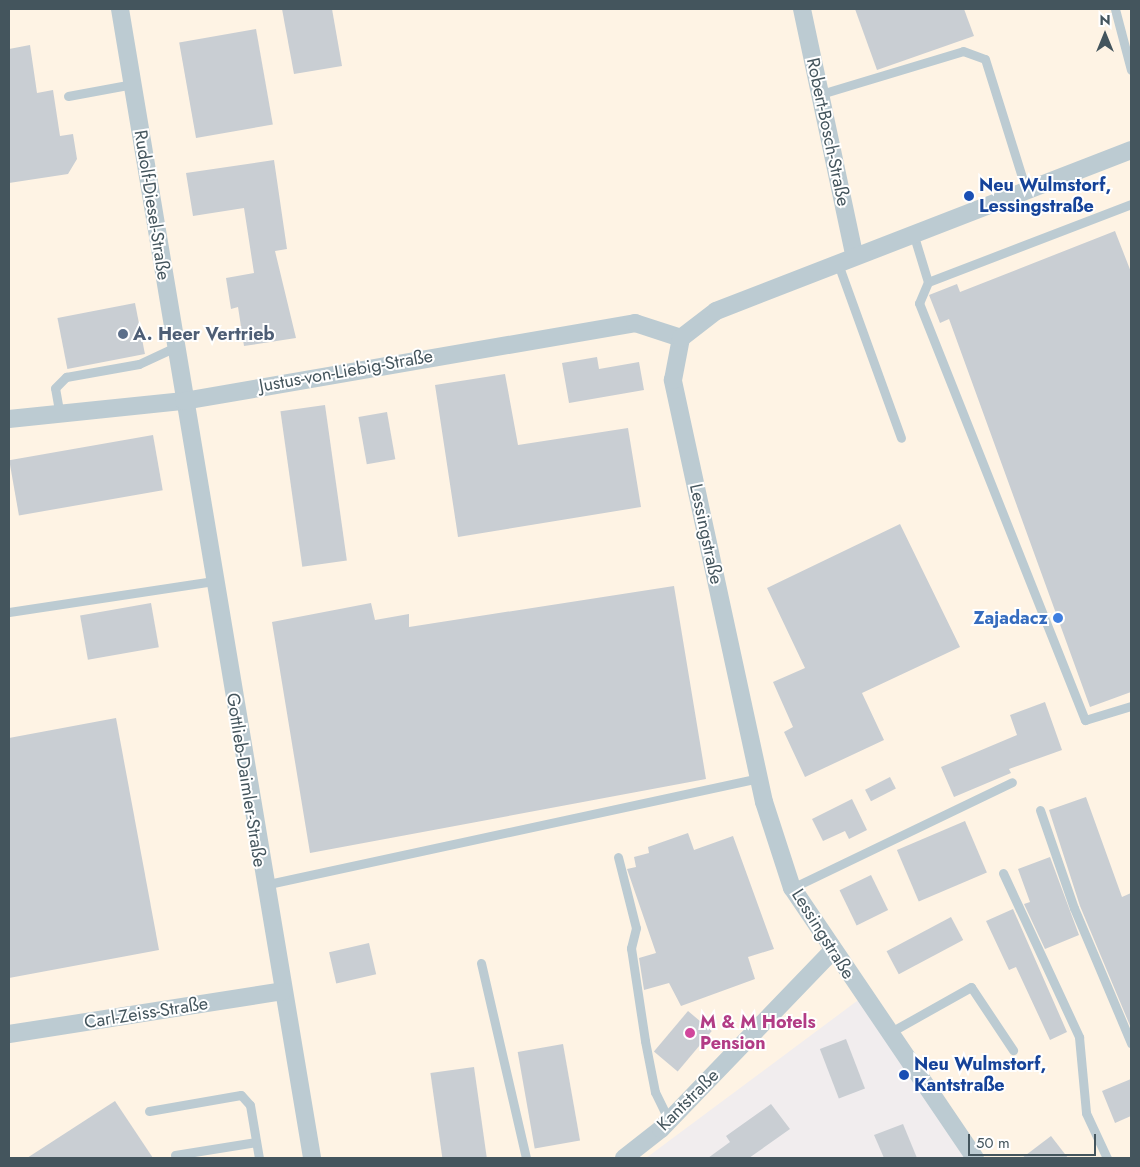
<!DOCTYPE html>
<html>
<head>
<meta charset="utf-8">
<style>
	body { margin:0 }
	#map { position:relative; width:1140px; height:1167px; overflow:hidden; background:#f1edee; font-family:Jost,sans-serif }
	div>[style] { position:absolute }
	.commercial>* { inset:0; background:#fef3e4 }
	.building>* { inset:0; background:#c9ced3; transform-origin:0 0 }
	.lane>* { height:9px; margin:-4.5px; padding:0 4.5px; transform-origin:4.5px; border-radius:4.5px; background:#bccbd2 }
	.street>* { height:18px; margin:-9px; padding:0 9px; transform-origin:9px; border-radius:9px; background:#bccbd2 }
	.dots>* { width:14px; height:14px; translate:-50% -50%; box-sizing:border-box; border:2px solid #fff; border-radius:50% }
	span { translate:-50% -50%; white-space:nowrap; text-align:center; line-height:1.15; -webkit-text-stroke:4px #fff; paint-order:stroke }
	.street-label { font-size:18px; color:#44555d }
	.transit-label { font-size:18px; color:#164399; font-weight:700 }
	.left { translate:0 -50%; text-align:left }
	.service-label { font-size:18px; color:#4e5e75; font-weight:700 }
	.shop-label { font-size:18px; color:#366cbe; font-weight:700 }
	.right { translate:-100% -50%; text-align:right }
	.hotel-label { font-size:18px; color:#b23c85; font-weight:700 }
	.frame { position:absolute; inset:0; border:10px solid #44555d; pointer-events:none }
	.north { position:absolute; left:1080px; top:10px; width:50px; height:50px; -webkit-text-stroke:4px #fff; paint-order:stroke; rotate:0deg; font-size:14px; font-weight:700; line-height:20px; text-align:center; color:#44555d }
	.north::after { content:''; display:block; margin:auto; width:18px; height:22px; background:#44555d; clip-path:polygon(50% 0,100% 100%,50% 72%,0 100%) }
	.scale { position:absolute; left:968px; top:1134px; width:128px; height:22px; box-sizing:border-box; border:2px solid #44555d; border-top:0; padding-left:6px; font-size:15px; line-height:18px; white-space:nowrap; color:#44555d; -webkit-text-stroke:4px #fff; paint-order:stroke }
</style>
</head>
<body>
<div id="map">
	<div class="commercial">
		<div style="clip-path:polygon(9px 9px,1131px 9px,1131px 1158px,970px 1158px,861px 998px,646px 1158px,9px 1158px)"></div>
	</div>
	<div class="building">
		<div style="clip-path:polygon(282px 9px,332px 9px,342px 66px,294px 74px)"></div>
		<div style="clip-path:polygon(855px 9px,964px 9px,974px 36px,877px 70px)"></div>
		<div style="left:256px;top:29px;width:97px;height:78px;rotate:80deg"></div>
		<div style="clip-path:polygon(30px 45px,37px 93px,53px 90px,60px 136px,73px 134px,77px 159px,68px 174px,9px 183px,9px 49px)"></div>
		<div style="clip-path:polygon(274px 160px,287px 249px,275px 251px,296px 338px,244px 346px,238px 307px,231px 309px,226px 278px,254px 273px,244px 208px,193px 216px,186px 173px)"></div>
		<div style="clip-path:polygon(1115px 231px,1131px 272px,1131px 692px,1090px 707px,949px 319px,940px 323px,929px 295px,957px 284px,960px 292px)"></div>
		<div style="left:135px;top:303px;width:52px;height:79px;rotate:79deg"></div>
		<div style="clip-path:polygon(597px 357px,599px 369px,639px 362px,644px 390px,569px 403px,562px 363px)"></div>
		<div style="clip-path:polygon(505px 374px,518px 445px,628px 428px,641px 507px,458px 537px,435px 385px)"></div>
		<div style="left:325px;top:405px;width:157px;height:45px;rotate:82deg"></div>
		<div style="left:387px;top:412px;width:48px;height:29px;rotate:80deg"></div>
		<div style="left:153px;top:435px;width:56px;height:146px;rotate:80deg"></div>
		<div style="clip-path:polygon(900px 524px,960px 647px,862px 693px,884px 740px,805px 777px,784px 732px,793px 727px,773px 682px,805px 668px,767px 588px)"></div>
		<div style="clip-path:polygon(674px 586px,706px 779px,310px 853px,272px 622px,371px 603px,375px 620px,409px 614px,409px 627px)"></div>
		<div style="left:151px;top:603px;width:45px;height:72px;rotate:80deg"></div>
		<div style="clip-path:polygon(1045px 702px,1062px 750px,1009px 769px,1011px 773px,954px 797px,941px 767px,1017px 735px,1010px 715px)"></div>
		<div style="clip-path:polygon(116px 718px,159px 950px,9px 978px,9px 738px)"></div>
		<div style="left:890px;top:777px;width:13px;height:28px;rotate:63deg"></div>
		<div style="clip-path:polygon(1086px 797px,1122px 897px,1131px 893px,1131px 1028px,1080px 906px,1049px 810px)"></div>
		<div style="clip-path:polygon(852px 799px,867px 830px,849px 839px,845px 831px,823px 841px,812px 819px)"></div>
		<div style="left:965px;top:821px;width:56px;height:74px;rotate:67deg"></div>
		<div style="clip-path:polygon(688px 833px,694px 850px,733px 836px,774px 949px,748px 957px,755px 979px,681px 1006px,669px 983px,644px 990px,639px 958px,656px 953px,627px 869px,636px 867px,634px 857px,649px 853px,648px 847px)"></div>
		<div style="clip-path:polygon(1050px 857px,1079px 935px,1045px 949px,1024px 904px,1030px 902px,1018px 869px)"></div>
		<div style="left:871px;top:875px;width:39px;height:35px;rotate:64deg"></div>
		<div style="clip-path:polygon(1013px 909px,1067px 1032px,1050px 1040px,1016px 967px,1009px 970px,986px 921px)"></div>
		<div style="left:951px;top:917px;width:26px;height:73px;rotate:62deg"></div>
		<div style="left:369px;top:943px;width:32px;height:41px;rotate:77deg"></div>
		<div style="left:688px;top:1011px;width:31px;height:53px;rotate:40deg"></div>
		<div style="left:846px;top:1039px;width:53px;height:28px;rotate:69deg"></div>
		<div style="left:563px;top:1044px;width:98px;height:46px;rotate:80deg"></div>
		<div style="left:474px;top:1067px;width:92px;height:44px;rotate:82deg"></div>
		<div style="clip-path:polygon(1131px 1079px,1131px 1116px,1115px 1123px,1102px 1091px)"></div>
		<div style="clip-path:polygon(115px 1101px,153px 1158px,27px 1158px)"></div>
		<div style="clip-path:polygon(771px 1104px,790px 1129px,749px 1158px,708px 1158px,730px 1142px,726px 1136px)"></div>
		<div style="clip-path:polygon(903px 1124px,917px 1158px,884px 1158px,874px 1135px)"></div>
		<div style="clip-path:polygon(1051px 1136px,1068px 1158px,1022px 1158px)"></div>
	</div>
	<div class="lane">
		<div style="left:1115px;top:9px;width:63px;rotate:75.3deg"></div>
		<div style="left:821px;top:94px;width:148px;rotate:-16.8deg"></div>
		<div style="left:963px;top:51px;width:23px;rotate:20deg"></div>
		<div style="left:985px;top:59px;width:137px;rotate:72.6deg"></div>
		<div style="left:68px;top:96px;width:66px;rotate:-10.5deg"></div>
		<div style="left:913px;top:233px;width:51px;rotate:73deg"></div>
		<div style="left:928px;top:282px;width:23px;rotate:113deg"></div>
		<div style="left:919px;top:303px;width:449px;rotate:68.3deg"></div>
		<div style="left:1085px;top:720px;width:48px;rotate:-16.9deg"></div>
		<div style="left:837px;top:261px;width:188px;rotate:70.1deg"></div>
		<div style="left:928px;top:282px;width:217px;rotate:-21deg"></div>
		<div style="left:60px;top:416px;width:28px;rotate:-100deg"></div>
		<div style="left:55px;top:388px;width:16px;rotate:-45deg"></div>
		<div style="left:66px;top:377px;width:74px;rotate:-10.1deg"></div>
		<div style="left:139px;top:364px;width:40px;rotate:-25deg"></div>
		<div style="left:9px;top:612px;width:207px;rotate:-8.6deg"></div>
		<div style="left:1040px;top:810px;width:104px;rotate:70.9deg"></div>
		<div style="left:1074px;top:908px;width:147px;rotate:67.1deg"></div>
		<div style="left:618px;top:857px;width:73px;rotate:75.8deg"></div>
		<div style="left:636px;top:928px;width:21px;rotate:104deg"></div>
		<div style="left:631px;top:948px;width:94px;rotate:81.4deg"></div>
		<div style="left:645px;top:1041px;width:52px;rotate:78.9deg"></div>
		<div style="left:655px;top:1092px;width:32px;rotate:64deg"></div>
		<div style="left:1003px;top:873px;width:181px;rotate:65.1deg"></div>
		<div style="left:1079px;top:1037px;width:76px;rotate:84.7deg"></div>
		<div style="left:1086px;top:1113px;width:50px;rotate:65deg"></div>
		<div style="left:264px;top:885px;width:506px;rotate:-12.2deg"></div>
		<div style="left:792px;top:888px;width:244px;rotate:-25.7deg"></div>
		<div style="left:481px;top:963px;width:200px;rotate:77deg"></div>
		<div style="left:889px;top:1033px;width:94px;rotate:-29.3deg"></div>
		<div style="left:971px;top:987px;width:76px;rotate:56.3deg"></div>
		<div style="left:149px;top:1111px;width:93px;rotate:-9.9deg"></div>
		<div style="left:241px;top:1095px;width:13px;rotate:48deg"></div>
		<div style="left:250px;top:1105px;width:54px;rotate:80.4deg"></div>
		<div style="left:175px;top:1155px;width:82px;rotate:-9.1deg"></div>
	</div>
	<div class="street">
		<div style="left:120px;top:9px;width:1165px;rotate:80.51deg"></div>
		<div style="left:802px;top:9px;width:250px;rotate:78deg"></div>
		<div style="left:9px;top:419px;width:176px;rotate:-5.9deg"></div>
		<div style="left:184px;top:401px;width:458px;rotate:-9.8deg"></div>
		<div style="left:635px;top:323px;width:48px;rotate:18.1deg"></div>
		<div style="left:9px;top:1034px;width:277px;rotate:-8.9deg"></div>
		<div style="left:624px;top:1158px;width:47px;rotate:-38.1deg"></div>
		<div style="left:661px;top:1129px;width:247px;rotate:-46.1deg"></div>
		<div style="left:975px;top:1158px;width:326px;rotate:-124.1deg"></div>
		<div style="left:792px;top:888px;width:90px;rotate:-108deg"></div>
		<div style="left:764px;top:802px;width:432px;rotate:-102.2deg"></div>
		<div style="left:673px;top:380px;width:43px;rotate:-79.2deg"></div>
		<div style="left:681px;top:338px;width:44px;rotate:-37.6deg"></div>
		<div style="left:716px;top:311px;width:445px;rotate:-21.2deg"></div>
	</div>
	<div class="dots">
		<div style="left:969px;top:196px;background:#1a4fb4"></div>
		<div style="left:123px;top:334px;background:#5c6f8a"></div>
		<div style="left:1058px;top:618px;background:#3f7fe0"></div>
		<div style="left:690px;top:1033px;background:#d1479c"></div>
		<div style="left:904px;top:1075px;background:#1a4fb4"></div>
	</div>
	<div class="street-label">
		<span style="left:828px;top:132px;rotate:78deg">Robert-Bosch-Straße</span>
		<span style="left:152px;top:205px;rotate:81deg">Rudolf-Diesel-Straße</span>
		<span style="left:346px;top:371px;rotate:-10deg">Justus-von-Liebig-Straße</span>
		<span style="left:706px;top:534px;rotate:78deg">Lessingstraße</span>
		<span style="left:246px;top:780px;rotate:81deg">Gottlieb-Daimler-Straße</span>
		<span style="left:823px;top:934px;rotate:58deg">Lessingstraße</span>
		<span style="left:146px;top:1013px;rotate:-9deg">Carl-Zeiss-Straße</span>
		<span style="left:688px;top:1100px;rotate:-45deg">Kantstraße</span>
	</div>
	<div class="transit-label">
		<span class="left" style="left:979px;top:196px">Neu Wulmstorf,<br>Lessingstraße</span>
		<span class="left" style="left:914px;top:1075px">Neu Wulmstorf,<br>Kantstraße</span>
	</div>
	<div class="service-label">
		<span class="left" style="left:133px;top:334px">A. Heer Vertrieb</span>
	</div>
	<div class="shop-label">
		<span class="right" style="left:1048px;top:618px">Zajadacz</span>
	</div>
	<div class="hotel-label">
		<span class="left" style="left:700px;top:1033px">M &amp; M Hotels<br>Pension</span>
	</div>
	<div class="frame"></div>
	<div class="north">N</div>
	<div class="scale">50 m</div>
</div>
</body>
</html>
